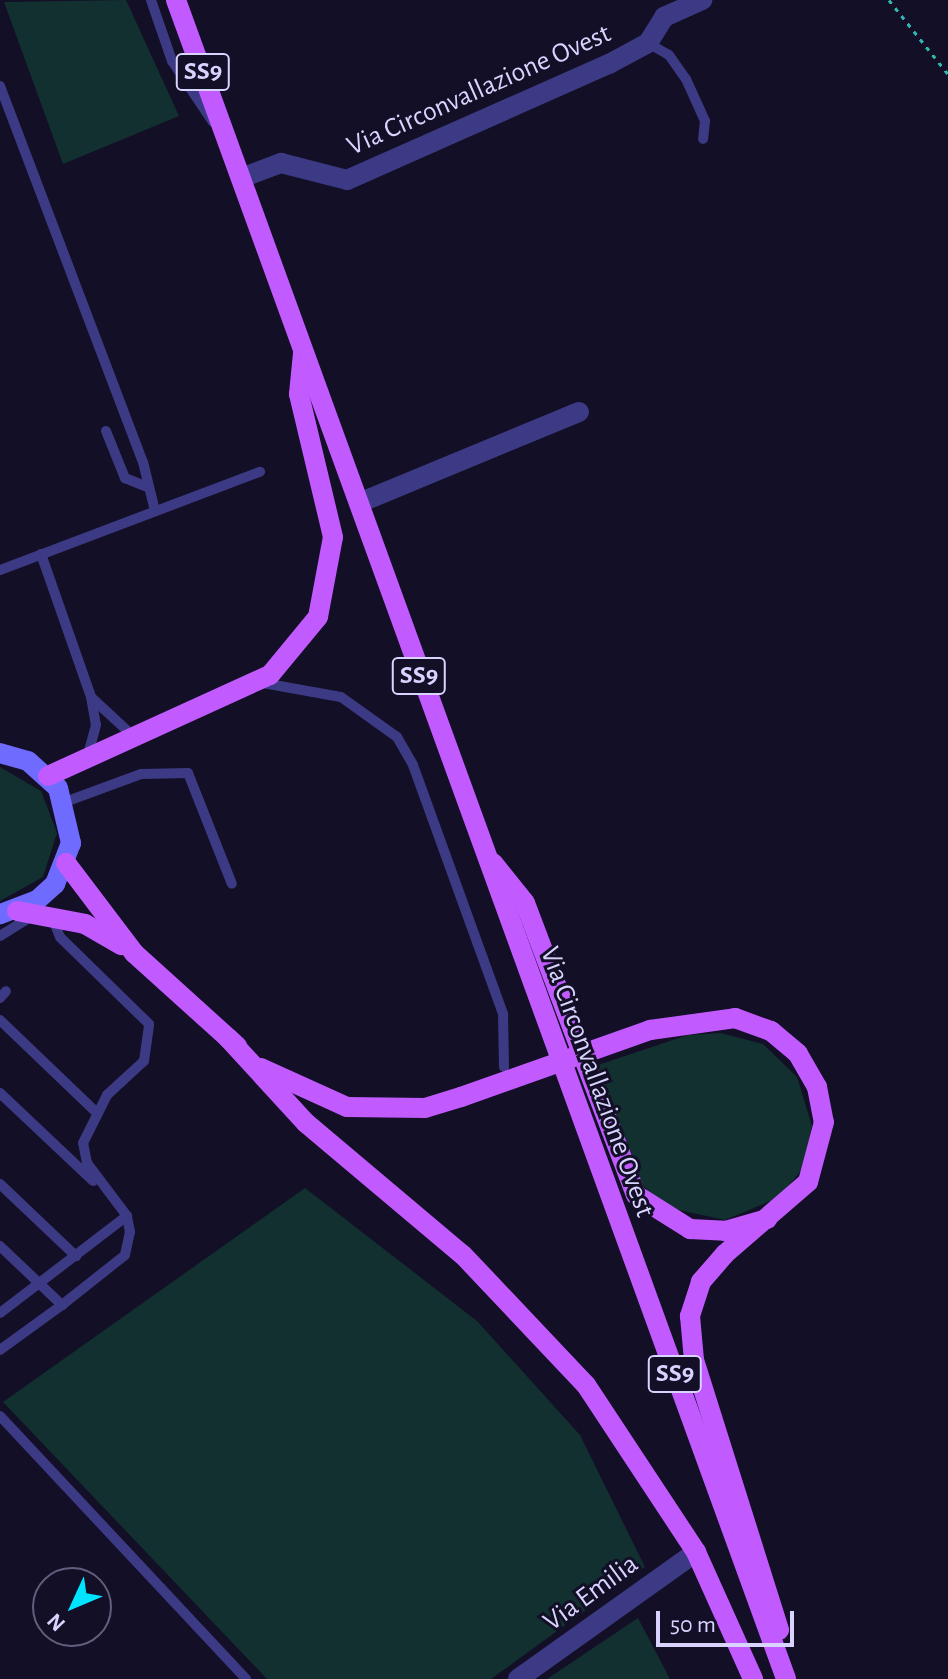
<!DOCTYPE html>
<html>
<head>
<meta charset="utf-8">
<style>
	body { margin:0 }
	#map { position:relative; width:948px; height:1679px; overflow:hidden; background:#130f26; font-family:"Alegreya Sans",sans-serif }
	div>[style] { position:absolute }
	.green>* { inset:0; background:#12302f }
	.path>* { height:3px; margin-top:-1.5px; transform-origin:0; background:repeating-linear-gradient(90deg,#2fb8b0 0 4px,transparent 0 10px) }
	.service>* { height:10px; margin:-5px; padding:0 5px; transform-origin:5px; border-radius:5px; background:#3d3a85 }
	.minor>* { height:20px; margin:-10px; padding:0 10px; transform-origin:10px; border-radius:10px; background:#3d3a85 }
	.secondary>* { height:20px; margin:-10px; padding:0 10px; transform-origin:10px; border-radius:10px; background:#6f6bff }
	.primary>* { height:20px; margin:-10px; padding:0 10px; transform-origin:10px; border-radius:10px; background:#c25bff }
	.primary-bridge>* { height:20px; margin:-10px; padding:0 10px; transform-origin:10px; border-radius:10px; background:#c25bff }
	span { translate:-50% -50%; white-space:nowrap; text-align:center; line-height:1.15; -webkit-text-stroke:6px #130f26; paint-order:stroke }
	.shield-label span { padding:2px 6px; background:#130f26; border:2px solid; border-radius:6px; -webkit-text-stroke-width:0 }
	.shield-label { font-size:26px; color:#d9d4ff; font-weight:700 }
	.street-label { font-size:28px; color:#d9d4ff }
	.north { position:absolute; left:32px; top:1567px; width:80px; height:80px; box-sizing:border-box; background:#130f26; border:2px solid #625e7d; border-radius:50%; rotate:226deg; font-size:22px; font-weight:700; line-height:32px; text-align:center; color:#d9d4ff }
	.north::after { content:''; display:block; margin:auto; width:28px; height:36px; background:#00e5ff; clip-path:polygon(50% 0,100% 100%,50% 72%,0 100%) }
	.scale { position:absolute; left:656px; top:1611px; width:138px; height:36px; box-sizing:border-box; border:4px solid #d9d4ff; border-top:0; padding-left:10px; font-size:24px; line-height:28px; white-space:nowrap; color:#d9d4ff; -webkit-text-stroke:6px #130f26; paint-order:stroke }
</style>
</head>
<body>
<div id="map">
	<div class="green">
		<div style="clip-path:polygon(126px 0,179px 116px,63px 164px,4px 2px)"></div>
		<div style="clip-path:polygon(0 767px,41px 791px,57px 833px,43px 877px,0 901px)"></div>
		<div style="clip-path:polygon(721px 1033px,763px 1044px,797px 1077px,812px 1126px,803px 1168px,780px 1197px,725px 1220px,665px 1207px,634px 1176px,595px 1066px,688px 1035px)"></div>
		<div style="clip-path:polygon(305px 1188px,477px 1321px,580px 1435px,645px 1567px,491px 1679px,267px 1679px,3px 1402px)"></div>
		<div style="clip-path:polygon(638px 1618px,670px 1679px,547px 1679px)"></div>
	</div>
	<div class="path">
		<div style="left:889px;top:0;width:95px;rotate:51.4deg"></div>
	</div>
	<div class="service">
		<div style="left:151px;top:0;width:65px;rotate:71deg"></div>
		<div style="left:172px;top:61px;width:73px;rotate:56.1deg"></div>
		<div style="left:648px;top:43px;width:24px;rotate:30deg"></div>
		<div style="left:669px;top:55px;width:29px;rotate:55deg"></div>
		<div style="left:686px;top:79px;width:46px;rotate:65.7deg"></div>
		<div style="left:705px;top:121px;width:18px;rotate:96deg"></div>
		<div style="left:0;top:86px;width:402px;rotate:69.2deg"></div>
		<div style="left:143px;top:462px;width:50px;rotate:76.2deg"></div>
		<div style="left:106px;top:431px;width:51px;rotate:68deg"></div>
		<div style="left:125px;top:478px;width:22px;rotate:22deg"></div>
		<div style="left:41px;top:554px;width:151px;rotate:70.7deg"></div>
		<div style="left:91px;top:697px;width:28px;rotate:80deg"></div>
		<div style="left:96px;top:725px;width:34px;rotate:105deg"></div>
		<div style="left:0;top:570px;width:278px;rotate:-20.7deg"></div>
		<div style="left:263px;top:683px;width:79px;rotate:10.2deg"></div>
		<div style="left:341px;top:697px;width:69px;rotate:35.5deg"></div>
		<div style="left:397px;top:737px;width:32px;rotate:60deg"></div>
		<div style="left:413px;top:765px;width:265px;rotate:70.1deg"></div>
		<div style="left:503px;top:1014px;width:53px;rotate:88.9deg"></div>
		<div style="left:93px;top:699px;width:54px;rotate:42.8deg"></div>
		<div style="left:65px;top:802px;width:81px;rotate:-20.2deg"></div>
		<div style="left:141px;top:774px;width:47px;rotate:-1.2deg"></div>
		<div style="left:188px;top:773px;width:119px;rotate:68.4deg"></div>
		<div style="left:0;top:936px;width:36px;rotate:-32deg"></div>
		<div style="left:0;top:998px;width:9px;rotate:-49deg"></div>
		<div style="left:0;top:1020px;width:132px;rotate:43.8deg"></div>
		<div style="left:0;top:1093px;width:128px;rotate:43.4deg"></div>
		<div style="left:0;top:1184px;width:105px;rotate:43.5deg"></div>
		<div style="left:0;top:1246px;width:86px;rotate:43.6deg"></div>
		<div style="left:62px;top:1305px;width:80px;rotate:-38.4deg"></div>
		<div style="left:125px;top:1255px;width:24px;rotate:-78deg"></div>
		<div style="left:130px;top:1232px;width:16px;rotate:-101deg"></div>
		<div style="left:127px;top:1216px;width:66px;rotate:-127deg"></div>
		<div style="left:87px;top:1163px;width:20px;rotate:-101deg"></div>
		<div style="left:83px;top:1143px;width:54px;rotate:-63.4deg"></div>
		<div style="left:107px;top:1095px;width:50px;rotate:-42.6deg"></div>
		<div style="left:144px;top:1061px;width:37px;rotate:-82deg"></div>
		<div style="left:149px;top:1024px;width:124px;rotate:-135.7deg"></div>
		<div style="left:60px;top:937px;width:22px;rotate:-112deg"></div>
		<div style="left:0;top:1313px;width:160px;rotate:-37.4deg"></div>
		<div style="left:0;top:1350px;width:77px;rotate:-36deg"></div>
		<div style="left:0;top:1416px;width:360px;rotate:46.9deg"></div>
	</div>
	<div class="minor">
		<div style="left:241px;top:178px;width:43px;rotate:-20.6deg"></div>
		<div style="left:281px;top:163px;width:68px;rotate:14.4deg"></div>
		<div style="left:347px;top:180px;width:287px;rotate:-23.9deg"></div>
		<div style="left:609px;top:64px;width:44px;rotate:-28.3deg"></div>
		<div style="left:648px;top:43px;width:31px;rotate:-58deg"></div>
		<div style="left:664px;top:17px;width:42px;rotate:-24.1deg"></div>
		<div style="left:359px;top:503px;width:238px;rotate:-22.5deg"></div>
		<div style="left:518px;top:1679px;width:219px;rotate:-35.5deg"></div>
	</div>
	<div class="secondary">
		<div style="left:0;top:753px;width:29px;rotate:16deg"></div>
		<div style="left:28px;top:761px;width:40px;rotate:42deg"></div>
		<div style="left:58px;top:788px;width:57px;rotate:76.7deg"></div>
		<div style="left:71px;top:843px;width:44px;rotate:111.3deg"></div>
		<div style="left:55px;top:884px;width:24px;rotate:138deg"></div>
		<div style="left:37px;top:900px;width:40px;rotate:159deg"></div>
	</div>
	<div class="primary">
		<div style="left:176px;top:0;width:1786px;rotate:70.03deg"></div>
		<div style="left:48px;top:776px;width:244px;rotate:-24.5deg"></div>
		<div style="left:270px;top:675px;width:75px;rotate:-50.4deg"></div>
		<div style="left:318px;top:617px;width:81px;rotate:-79.4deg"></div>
		<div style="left:333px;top:537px;width:147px;rotate:-103.4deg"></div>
		<div style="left:299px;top:394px;width:41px;rotate:-84.4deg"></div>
		<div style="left:66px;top:863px;width:113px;rotate:52.9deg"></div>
		<div style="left:134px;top:953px;width:139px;rotate:42.1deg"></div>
		<div style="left:493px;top:863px;width:51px;rotate:51.3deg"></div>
		<div style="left:525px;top:903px;width:312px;rotate:69.2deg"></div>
		<div style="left:636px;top:1195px;width:64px;rotate:32.2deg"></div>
		<div style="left:690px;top:1229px;width:35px;rotate:3deg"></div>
		<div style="left:725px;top:1231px;width:44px;rotate:-15.9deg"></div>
		<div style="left:17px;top:911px;width:69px;rotate:10.8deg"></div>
		<div style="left:85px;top:924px;width:42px;rotate:30.3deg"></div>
		<div style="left:650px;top:1030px;width:86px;rotate:-8deg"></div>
		<div style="left:735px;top:1018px;width:38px;rotate:20deg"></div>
		<div style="left:771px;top:1031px;width:35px;rotate:40deg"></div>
		<div style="left:798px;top:1054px;width:38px;rotate:60deg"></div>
		<div style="left:817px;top:1087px;width:36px;rotate:79deg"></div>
		<div style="left:824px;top:1122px;width:62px;rotate:104.9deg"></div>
		<div style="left:808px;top:1182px;width:110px;rotate:139.1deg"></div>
		<div style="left:725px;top:1254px;width:37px;rotate:131deg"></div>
		<div style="left:701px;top:1282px;width:36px;rotate:108deg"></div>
		<div style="left:690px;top:1316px;width:44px;rotate:84.8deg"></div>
		<div style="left:694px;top:1360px;width:283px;rotate:72.5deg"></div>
		<div style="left:228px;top:1038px;width:115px;rotate:47.5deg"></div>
		<div style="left:306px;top:1123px;width:205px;rotate:40.1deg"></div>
		<div style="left:463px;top:1255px;width:179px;rotate:46.6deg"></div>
		<div style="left:586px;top:1385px;width:200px;rotate:56.6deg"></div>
		<div style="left:696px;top:1552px;width:139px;rotate:65.8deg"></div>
		<div style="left:261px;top:1068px;width:94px;rotate:24.4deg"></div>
		<div style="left:347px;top:1107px;width:78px;rotate:0.7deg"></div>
		<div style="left:425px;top:1108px;width:38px;rotate:-17deg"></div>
	</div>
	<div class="primary-bridge">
		<div style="left:461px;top:1097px;width:201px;rotate:-19.5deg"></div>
	</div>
	<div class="shield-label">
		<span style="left:203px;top:72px">SS9</span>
		<span style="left:419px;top:676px">SS9</span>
		<span style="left:675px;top:1374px">SS9</span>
	</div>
	<div class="street-label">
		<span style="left:479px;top:90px;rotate:-24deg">Via Circonvallazione Ovest</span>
		<span style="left:597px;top:1082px;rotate:70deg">Via Circonvallazione Ovest</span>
		<span style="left:591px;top:1593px;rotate:-36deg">Via Emilia</span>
	</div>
	<div class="north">N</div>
	<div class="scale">50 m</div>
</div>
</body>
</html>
